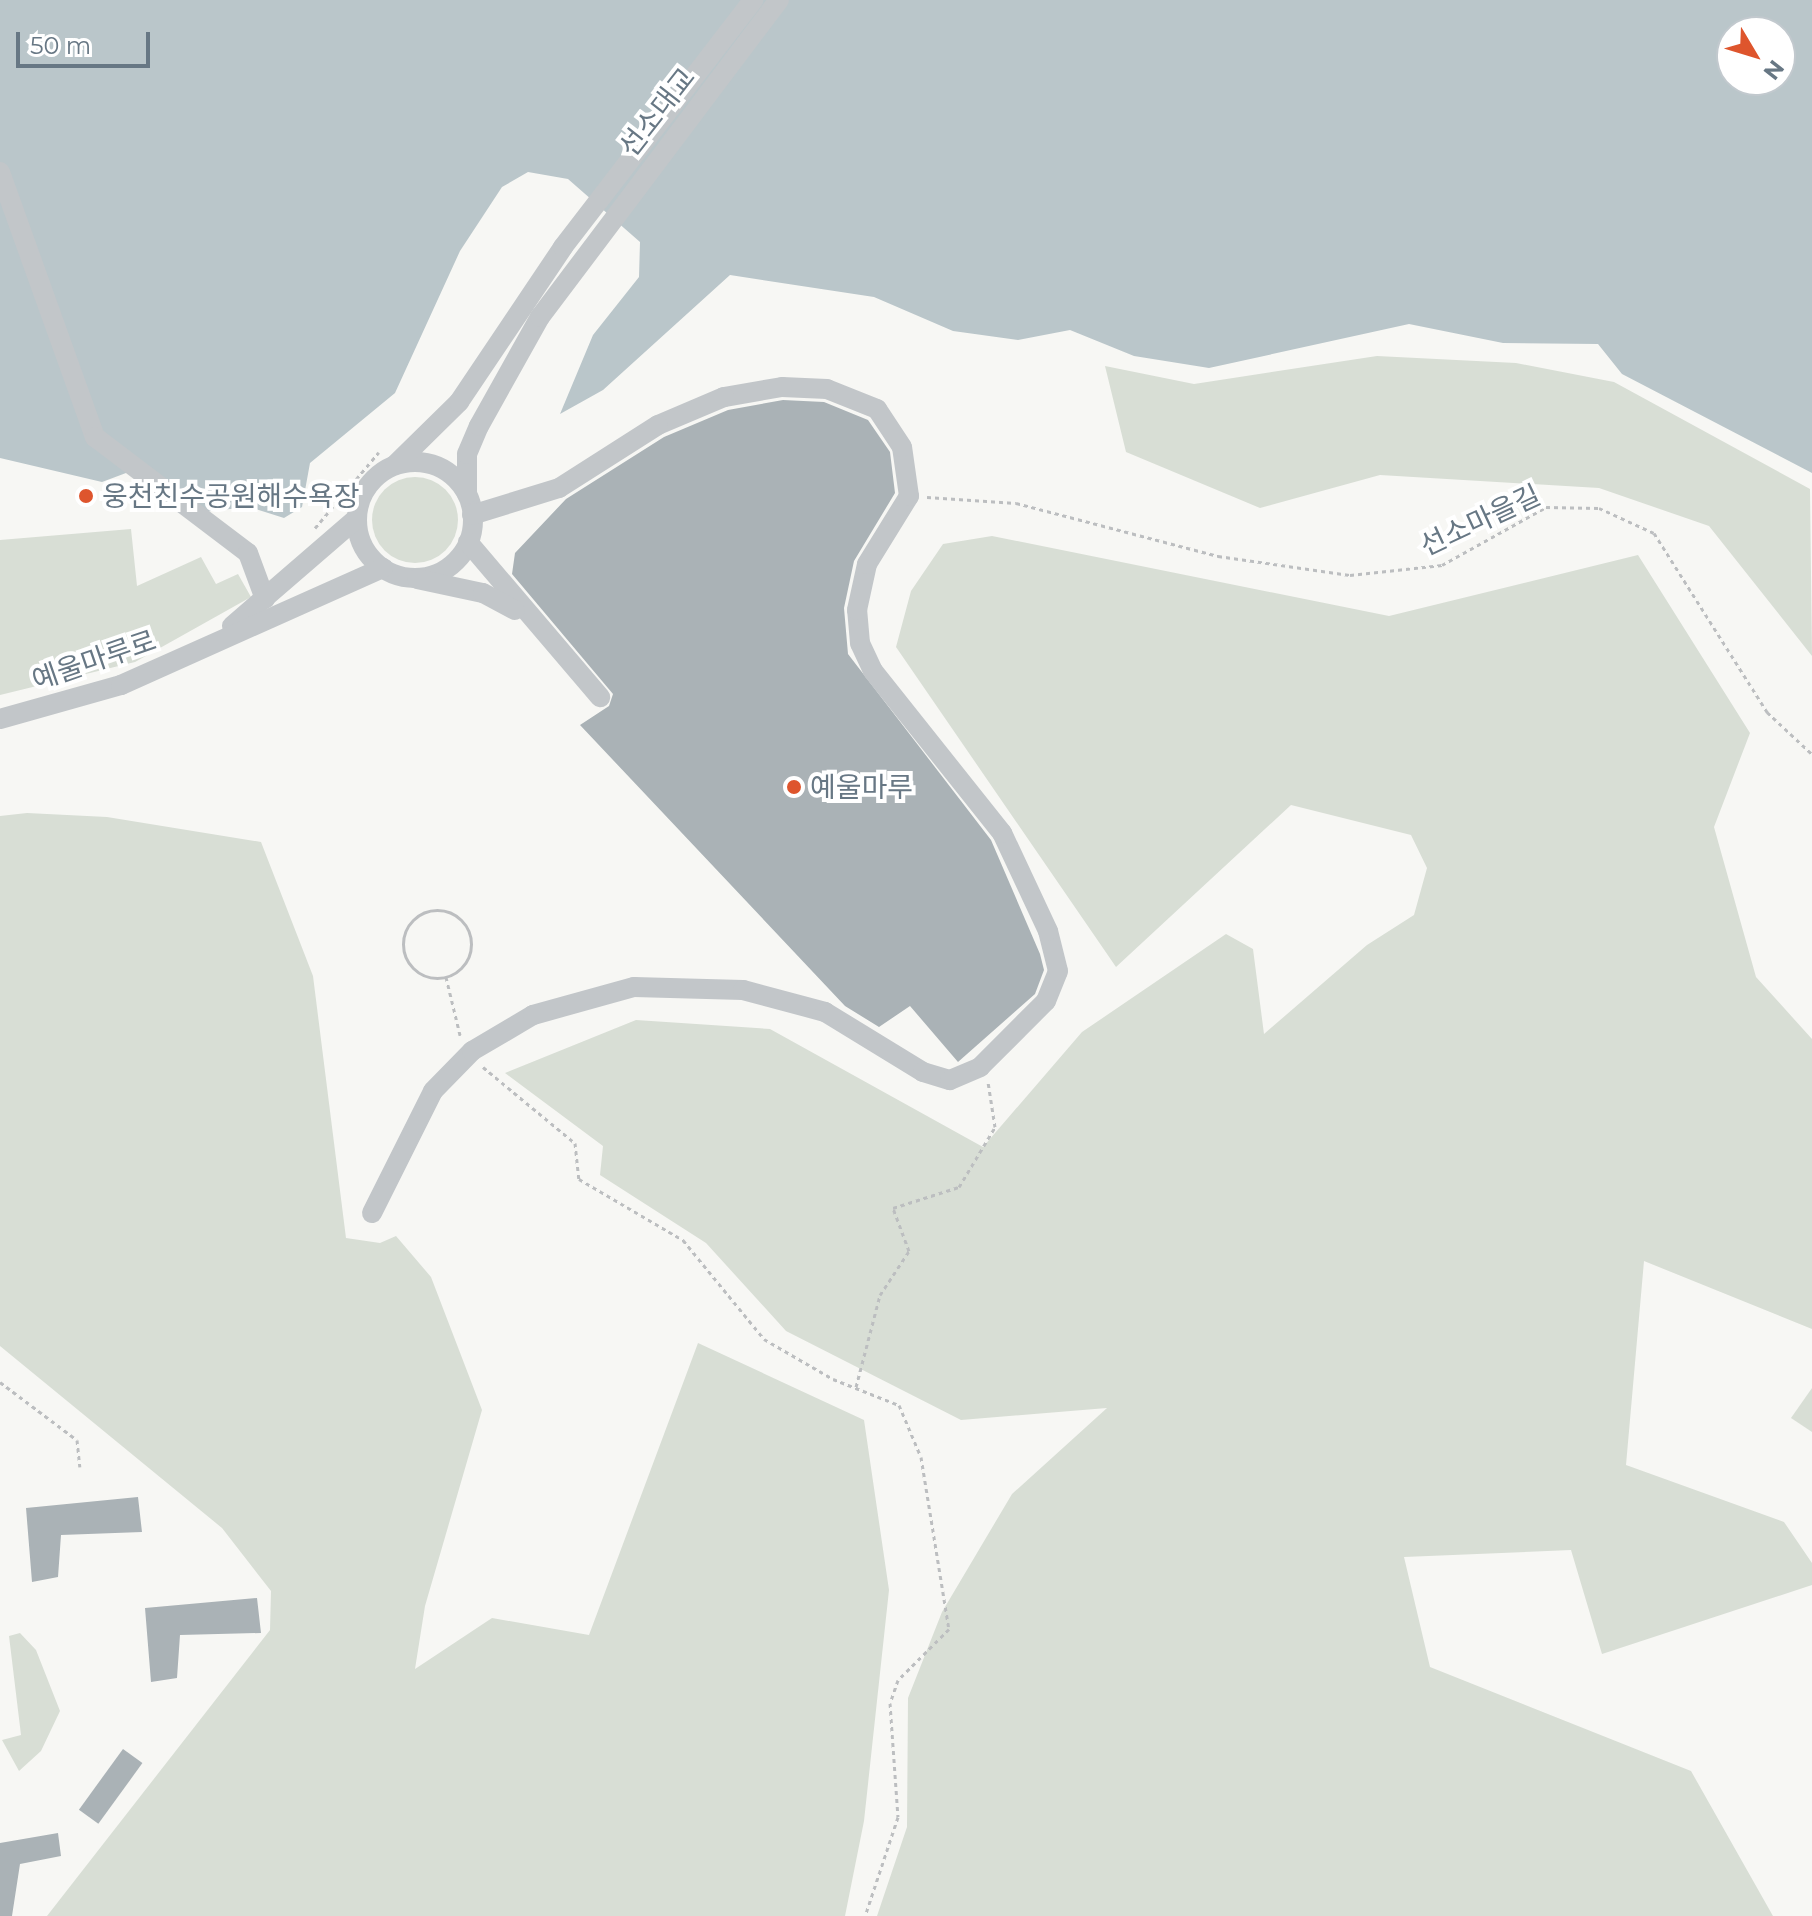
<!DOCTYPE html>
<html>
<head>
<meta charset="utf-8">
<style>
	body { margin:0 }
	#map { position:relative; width:1812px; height:1916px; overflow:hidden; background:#f7f7f4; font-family:Montserrat,"Noto Sans KR",sans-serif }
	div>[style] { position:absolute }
	.green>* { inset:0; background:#d8ded5 }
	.round { border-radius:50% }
	.water>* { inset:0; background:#bac6ca }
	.building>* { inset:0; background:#aab2b6; transform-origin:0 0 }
	.path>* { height:3px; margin-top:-1.5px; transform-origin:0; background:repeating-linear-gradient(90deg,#bcbec0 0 4px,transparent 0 8px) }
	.path>.ring { margin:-1.5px; padding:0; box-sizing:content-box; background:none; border:3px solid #bcbec0; border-radius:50% }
	.minor>* { height:20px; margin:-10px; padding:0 10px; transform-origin:10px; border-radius:10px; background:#c2c6c9 }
	.minor>.ring { margin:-10px; padding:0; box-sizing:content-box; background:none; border:20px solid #c2c6c9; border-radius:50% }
	.dots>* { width:22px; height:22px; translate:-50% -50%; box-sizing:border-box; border:4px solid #fff; border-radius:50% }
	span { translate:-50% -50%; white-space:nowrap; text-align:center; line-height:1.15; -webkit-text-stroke:8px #fff; paint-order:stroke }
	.street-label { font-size:28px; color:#677784 }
	.poi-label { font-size:28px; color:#677784 }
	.left { translate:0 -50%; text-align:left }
	.north { position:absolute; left:1716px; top:16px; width:80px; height:80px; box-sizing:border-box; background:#fff; border:2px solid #c2c9ce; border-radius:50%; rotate:128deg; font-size:22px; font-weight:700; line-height:32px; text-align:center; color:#677784 }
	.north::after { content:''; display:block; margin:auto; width:28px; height:36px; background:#de552d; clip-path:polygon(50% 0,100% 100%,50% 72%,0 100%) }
	.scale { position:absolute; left:16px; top:32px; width:134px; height:36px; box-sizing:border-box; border:4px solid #677784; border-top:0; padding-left:10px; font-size:24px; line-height:28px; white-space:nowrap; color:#677784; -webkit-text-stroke:6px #fff; paint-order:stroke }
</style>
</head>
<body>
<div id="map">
	<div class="green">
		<div style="clip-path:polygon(1377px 356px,1516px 363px,1614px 382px,1810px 489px,1812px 656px,1709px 526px,1599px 488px,1380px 475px,1260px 508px,1126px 452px,1105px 366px,1194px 384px)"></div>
		<div class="round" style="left:372px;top:477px;width:86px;height:86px"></div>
		<div style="clip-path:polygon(131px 529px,137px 586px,201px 557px,216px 584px,238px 574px,251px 597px,135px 662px,0 695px,0 540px)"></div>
		<div style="clip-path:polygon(992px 536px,1389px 616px,1638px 555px,1750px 733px,1714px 827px,1756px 977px,1812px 1039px,1812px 1329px,1644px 1261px,1626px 1465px,1784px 1522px,1812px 1563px,1812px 1585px,1602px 1654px,1571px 1550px,1404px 1557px,1430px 1667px,1691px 1771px,1773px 1916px,877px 1916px,907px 1827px,908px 1698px,942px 1612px,1012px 1494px,1107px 1408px,961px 1420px,786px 1331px,706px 1243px,600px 1175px,603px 1146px,505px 1073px,636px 1020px,770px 1029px,983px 1147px,1082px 1032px,1226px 934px,1253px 949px,1264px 1034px,1367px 945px,1414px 915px,1427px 868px,1411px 835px,1291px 805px,1116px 967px,896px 647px,911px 591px,943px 544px)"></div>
		<div style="clip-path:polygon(27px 813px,107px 817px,261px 842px,313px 976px,346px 1238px,380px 1243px,396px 1236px,431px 1277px,482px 1410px,425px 1606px,415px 1669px,492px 1618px,589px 1635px,698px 1343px,864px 1420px,889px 1590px,864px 1821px,845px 1916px,47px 1916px,270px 1630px,271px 1591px,222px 1528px,0 1346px,0 816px)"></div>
		<div style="clip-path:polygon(1812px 1388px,1812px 1432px,1791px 1418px)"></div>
		<div style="clip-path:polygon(20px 1633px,36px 1650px,60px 1711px,41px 1751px,19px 1771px,2px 1740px,21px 1735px,9px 1636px)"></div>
	</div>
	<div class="water">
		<div style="clip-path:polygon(evenodd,0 0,1812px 0,1812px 473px,1622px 374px,1598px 344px,1503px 343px,1409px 324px,1209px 368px,1134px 356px,1070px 330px,1018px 340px,953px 331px,874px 297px,730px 275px,603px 390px,560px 414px,593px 335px,639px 277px,640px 242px,568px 179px,528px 172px,502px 187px,460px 251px,395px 393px,310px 463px,302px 507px,284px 518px,249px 507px,202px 512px,134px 470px,102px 482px,0 458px,0 0,1732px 32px,1780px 32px,1780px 80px,1732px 80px,1732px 32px)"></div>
	</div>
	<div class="building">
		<div style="clip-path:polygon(783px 400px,824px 402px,868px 420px,890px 452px,895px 493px,854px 561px,844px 608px,848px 654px,991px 840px,1040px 954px,1044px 970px,1035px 994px,958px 1062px,910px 1006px,879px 1027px,845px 1006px,580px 725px,609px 706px,613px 694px,512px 574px,515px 553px,566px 499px,664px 437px,728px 410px)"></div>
		<div style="clip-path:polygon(138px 1497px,142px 1532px,61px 1535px,58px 1577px,32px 1582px,26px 1508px)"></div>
		<div style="clip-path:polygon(257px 1598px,261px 1633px,180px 1635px,177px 1678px,151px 1682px,145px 1608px)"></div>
		<div style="left:123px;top:1749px;width:24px;height:75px;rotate:36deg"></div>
		<div style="clip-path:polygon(58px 1833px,61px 1856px,20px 1864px,12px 1916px,0 1916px,0 1843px)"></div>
	</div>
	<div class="path">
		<div style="left:927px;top:497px;width:89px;rotate:3.9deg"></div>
		<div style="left:1016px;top:503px;width:209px;rotate:14.7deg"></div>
		<div style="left:1218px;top:556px;width:133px;rotate:8.2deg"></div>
		<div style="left:1350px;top:575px;width:93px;rotate:-6.2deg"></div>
		<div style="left:1442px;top:565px;width:119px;rotate:-29.1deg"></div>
		<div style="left:1546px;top:507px;width:53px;rotate:1.1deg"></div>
		<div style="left:1599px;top:508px;width:60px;rotate:24.4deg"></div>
		<div style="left:1654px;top:533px;width:212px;rotate:57.7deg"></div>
		<div style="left:1767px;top:712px;width:62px;rotate:43deg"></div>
		<div style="left:315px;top:528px;width:99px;rotate:-49.9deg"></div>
		<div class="ring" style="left:403px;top:910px;width:65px;height:65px"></div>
		<div style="left:446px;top:977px;width:60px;rotate:76.4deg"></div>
		<div style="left:483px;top:1067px;width:119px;rotate:39.6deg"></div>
		<div style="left:575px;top:1143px;width:36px;rotate:84deg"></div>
		<div style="left:579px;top:1179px;width:121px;rotate:30.4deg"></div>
		<div style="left:683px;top:1240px;width:128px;rotate:50.7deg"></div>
		<div style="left:764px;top:1339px;width:80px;rotate:30.1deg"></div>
		<div style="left:833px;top:1379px;width:71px;rotate:21.5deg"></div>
		<div style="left:899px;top:1405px;width:56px;rotate:67.1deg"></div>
		<div style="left:921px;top:1457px;width:174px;rotate:80.8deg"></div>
		<div style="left:949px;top:1629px;width:72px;rotate:135deg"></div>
		<div style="left:898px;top:1680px;width:24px;rotate:109deg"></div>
		<div style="left:890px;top:1703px;width:114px;rotate:86deg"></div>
		<div style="left:898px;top:1817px;width:104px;rotate:108.4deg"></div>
		<div style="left:0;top:1382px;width:96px;rotate:37deg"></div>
		<div style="left:77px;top:1440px;width:27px;rotate:84deg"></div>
		<div style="left:856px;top:1387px;width:95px;rotate:-75.4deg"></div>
		<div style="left:880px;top:1295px;width:53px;rotate:-56.6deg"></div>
		<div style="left:909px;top:1251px;width:46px;rotate:-110.4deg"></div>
		<div style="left:893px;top:1208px;width:69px;rotate:-17.7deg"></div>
		<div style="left:959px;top:1187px;width:70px;rotate:-59deg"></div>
		<div style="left:995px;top:1127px;width:46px;rotate:-98.8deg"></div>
	</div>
	<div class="minor">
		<div style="left:0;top:172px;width:282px;rotate:70.3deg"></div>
		<div style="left:95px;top:437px;width:192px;rotate:37.2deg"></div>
		<div style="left:248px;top:553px;width:49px;rotate:69.7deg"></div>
		<div class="ring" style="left:357px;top:462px;width:96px;height:96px"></div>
		<div style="left:395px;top:465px;width:90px;rotate:-44.5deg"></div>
		<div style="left:459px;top:402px;width:187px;rotate:-56.1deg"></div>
		<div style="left:563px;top:247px;width:312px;rotate:-52.4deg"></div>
		<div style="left:467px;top:494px;width:40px;rotate:-90deg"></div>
		<div style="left:467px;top:454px;width:30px;rotate:-67deg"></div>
		<div style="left:479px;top:426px;width:125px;rotate:-60.8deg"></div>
		<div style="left:540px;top:317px;width:397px;rotate:-53deg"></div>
		<div style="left:468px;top:542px;width:204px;rotate:49.6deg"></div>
		<div style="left:417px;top:579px;width:67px;rotate:12deg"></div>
		<div style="left:483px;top:593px;width:36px;rotate:28deg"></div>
		<div style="left:232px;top:626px;width:165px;rotate:-40.8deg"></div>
		<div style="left:0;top:719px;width:126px;rotate:-15.7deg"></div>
		<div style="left:121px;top:685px;width:287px;rotate:-24.1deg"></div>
		<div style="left:372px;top:1213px;width:136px;rotate:-63.4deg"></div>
		<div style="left:433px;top:1091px;width:56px;rotate:-45.7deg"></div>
		<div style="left:472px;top:1051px;width:71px;rotate:-30.5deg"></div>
		<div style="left:533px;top:1015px;width:105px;rotate:-15.5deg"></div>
		<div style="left:634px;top:987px;width:109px;rotate:1.6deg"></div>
		<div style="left:743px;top:990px;width:85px;rotate:15deg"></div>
		<div style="left:825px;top:1012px;width:115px;rotate:31.5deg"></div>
		<div style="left:923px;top:1072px;width:28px;rotate:17deg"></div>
		<div style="left:950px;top:1080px;width:33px;rotate:-23deg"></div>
		<div style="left:980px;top:1067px;width:93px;rotate:-45deg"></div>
		<div style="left:1046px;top:1001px;width:32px;rotate:-68deg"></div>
		<div style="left:1058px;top:971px;width:41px;rotate:-104deg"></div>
		<div style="left:1048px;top:931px;width:108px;rotate:-115.1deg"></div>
		<div style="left:1002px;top:833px;width:207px;rotate:-128.5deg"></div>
		<div style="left:873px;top:671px;width:31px;rotate:-115deg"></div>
		<div style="left:860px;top:643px;width:33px;rotate:-95deg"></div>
		<div style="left:857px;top:610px;width:47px;rotate:-77.7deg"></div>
		<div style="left:867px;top:564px;width:80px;rotate:-58.3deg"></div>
		<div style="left:909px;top:496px;width:49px;rotate:-98.1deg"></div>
		<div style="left:902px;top:447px;width:45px;rotate:-123.3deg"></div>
		<div style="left:877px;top:409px;width:54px;rotate:-158.2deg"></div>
		<div style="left:827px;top:389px;width:45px;rotate:-177.5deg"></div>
		<div style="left:782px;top:387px;width:59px;rotate:170.2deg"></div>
		<div style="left:724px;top:397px;width:72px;rotate:157deg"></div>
		<div style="left:658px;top:425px;width:117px;rotate:147.5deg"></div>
		<div style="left:559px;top:488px;width:91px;rotate:162.8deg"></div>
	</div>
	<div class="dots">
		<div style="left:86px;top:496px;background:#de552d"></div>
		<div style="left:794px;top:787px;background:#de552d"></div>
	</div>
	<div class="street-label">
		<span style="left:657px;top:112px;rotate:-52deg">선소대교</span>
		<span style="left:1480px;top:520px;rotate:-25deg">선소마을길</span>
		<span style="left:94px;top:660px;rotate:-19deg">예울마루로</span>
	</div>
	<div class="poi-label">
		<span class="left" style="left:102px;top:496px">웅천친수공원해수욕장</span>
		<span class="left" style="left:810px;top:787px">예울마루</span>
	</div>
	<div class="north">N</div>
	<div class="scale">50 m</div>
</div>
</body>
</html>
